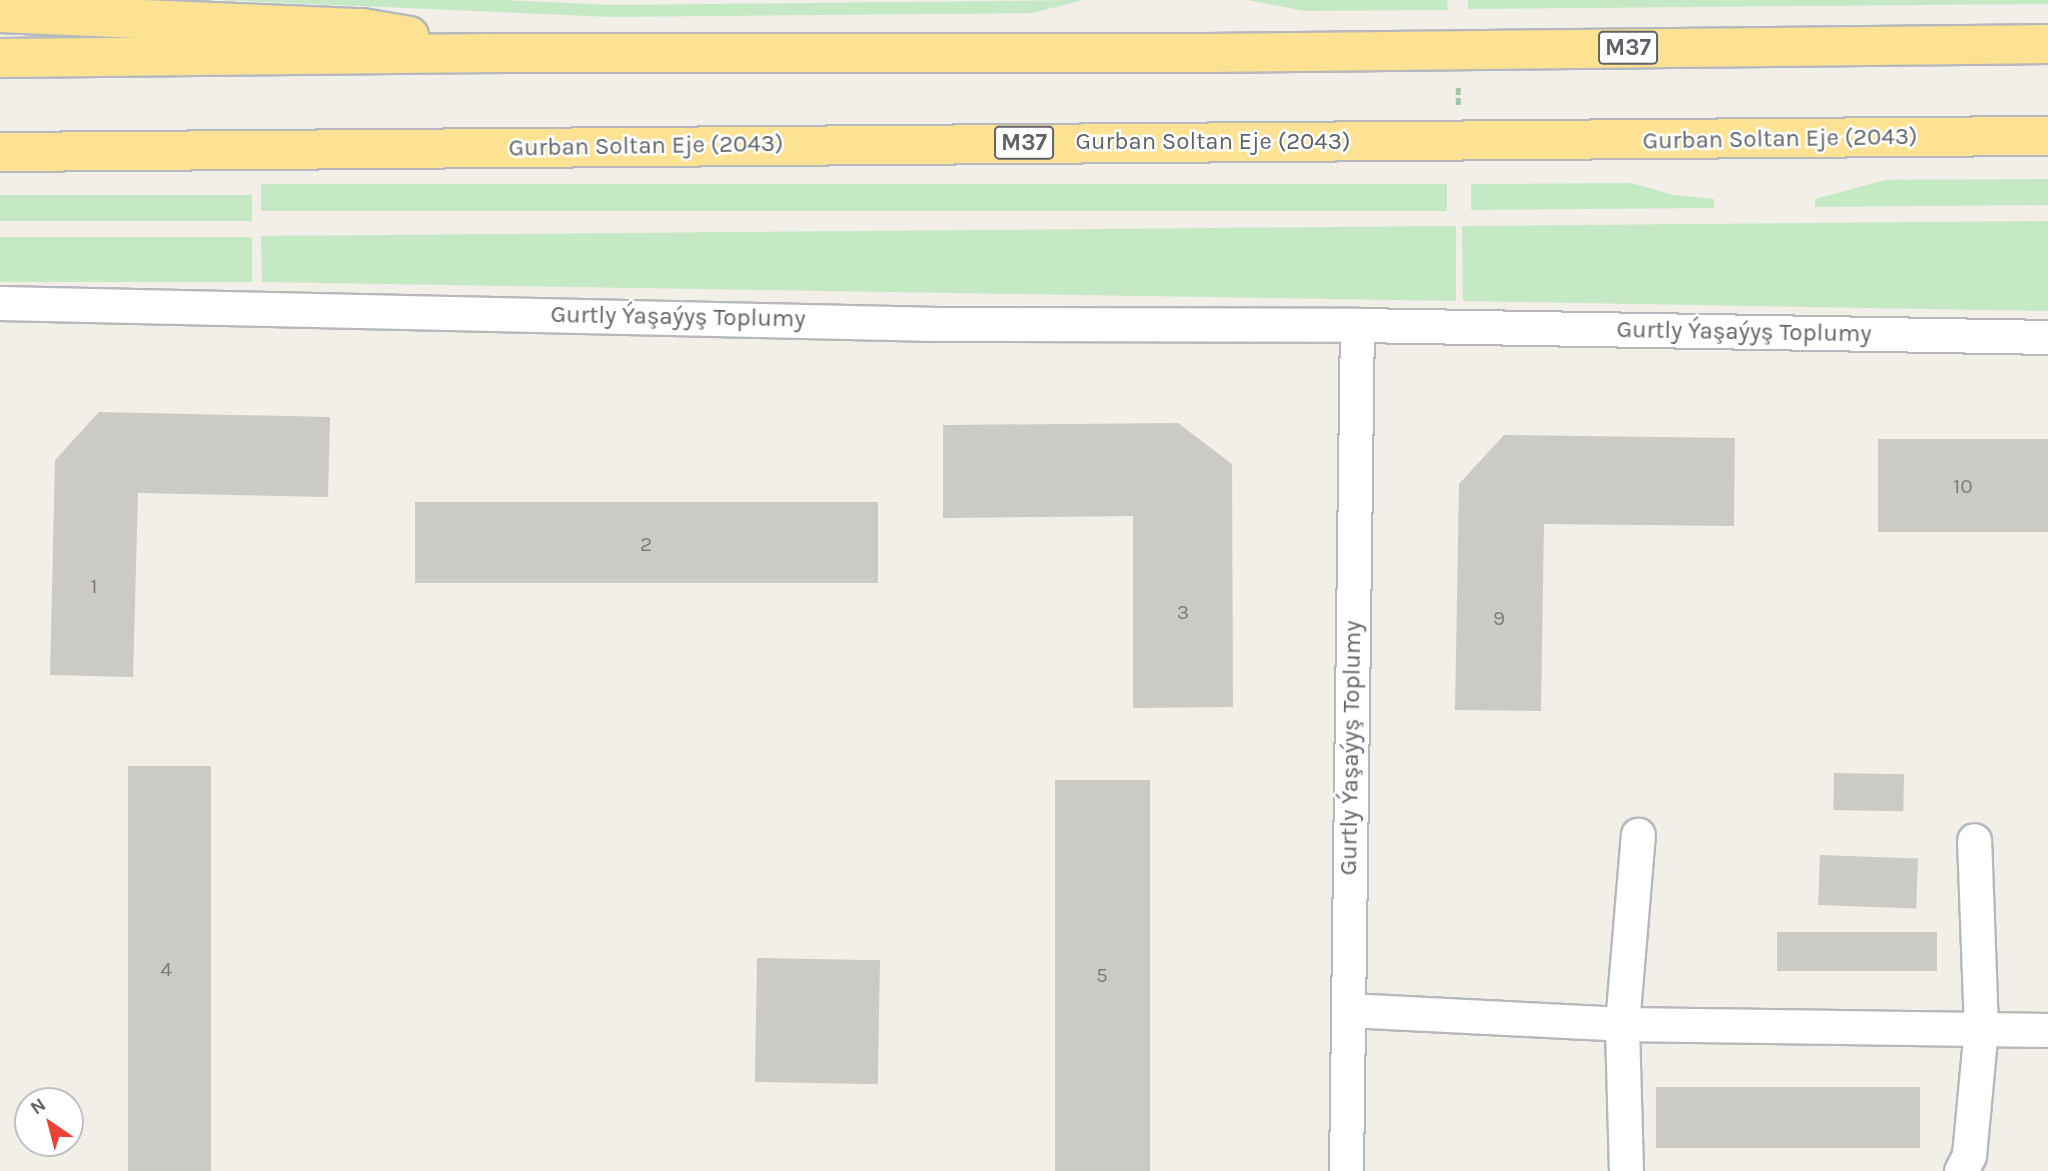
<!DOCTYPE html>
<html>
<head>
<meta charset="utf-8">
<style>
	body { margin:0 }
	#map { position:relative; width:2048px; height:1171px; overflow:hidden; background:#f1efe8; font-family:Karla,sans-serif }
	div>[style] { position:absolute }
	.green>* { inset:0; background:#c5e8c5; transform-origin:0 0 }
	.building>* { inset:0; background:#cccac5; transform-origin:0 0 }
	.path>* { height:4.5px; margin-top:-2.25px; transform-origin:0; background:repeating-linear-gradient(90deg,#9cc7a9 0 7px,transparent 0 10.5px) }
	.roads { filter:drop-shadow(2px 0 #b5b8bc) drop-shadow(-2px 0 #b5b8bc) drop-shadow(0 2px #b5b8bc) drop-shadow(0 -2px #b5b8bc) }
	.minor>* { height:33px; margin:-16.5px; padding:0 16.5px; transform-origin:16.5px; border-radius:16.5px; background:#fff }
	.highway>* { height:38px; margin:-19px; padding:0 19px; transform-origin:19px; border-radius:19px; background:#fde293 }
	span { translate:-50% -50%; white-space:nowrap; text-align:center; line-height:1.15; -webkit-text-stroke:5px #fff; paint-order:stroke }
	.number-label { font-size:21px; color:#7a7d7f }
	.number-label span { -webkit-text-stroke-width:0 }
	.shield-label span { padding:2px 5px; background:#fff; border:2px solid; border-radius:5px; -webkit-text-stroke-width:0 }
	.shield-label { font-size:23px; color:#5f6368; font-weight:700 }
	.street-label { font-size:24px; color:#5f6368 }
	.north { position:absolute; left:14px; top:1087px; width:70px; height:70px; box-sizing:border-box; background:#fff; border:2px solid #bfc1c3; border-radius:50%; rotate:325deg; font-size:19px; font-weight:700; line-height:28px; text-align:center; color:#5f6368 }
	.north::after { content:''; display:block; margin:auto; width:24px; height:32px; background:#ea4335; clip-path:polygon(50% 0,100% 100%,50% 72%,0 100%) }
</style>
</head>
<body>
<div id="map">
	<div class="green">
		<div style="clip-path:polygon(220px 0,505px 0,612px 5px,1084px 0,1032px 13px,612px 17px)"></div>
		<div style="clip-path:polygon(1248px 0,1447px 0,1448px 10px,1305px 11px)"></div>
		<div style="clip-path:polygon(1468px 0,2048px 0,2048px 4px,1468px 9px)"></div>
		<div style="clip-path:polygon(2048px 179px,2048px 205px,1815px 207px,1815px 199px,1885px 180px)"></div>
		<div style="clip-path:polygon(1631px 183px,1674px 195px,1714px 199px,1714px 208px,1471px 210px,1471px 184px)"></div>
		<div style="left:1447px;top:184px;width:27px;height:1186px;rotate:90deg"></div>
		<div style="left:252px;top:195px;width:26px;height:252px;rotate:90deg"></div>
		<div style="clip-path:polygon(2048px 221px,2048px 311px,1463px 301px,1462px 226px)"></div>
		<div style="clip-path:polygon(1456px 226px,1456px 301px,262px 282px,261px 236px)"></div>
		<div style="left:252px;top:237px;width:45px;height:252px;rotate:90deg"></div>
	</div>
	<div class="building">
		<div style="clip-path:polygon(99px 412px,330px 417px,328px 497px,138px 493px,133px 677px,50px 675px,55px 460px)"></div>
		<div style="clip-path:polygon(1178px 423px,1232px 464px,1233px 707px,1133px 708px,1133px 516px,943px 518px,943px 425px)"></div>
		<div style="clip-path:polygon(1504px 435px,1735px 438px,1734px 526px,1544px 524px,1541px 711px,1455px 710px,1459px 484px)"></div>
		<div style="left:2048px;top:439px;width:93px;height:170px;rotate:90deg"></div>
		<div style="left:415px;top:502px;width:463px;height:81px"></div>
		<div style="left:128px;top:766px;width:83px;height:405px"></div>
		<div style="left:1834px;top:773px;width:70px;height:37px;rotate:1deg"></div>
		<div style="left:1055px;top:780px;width:95px;height:391px"></div>
		<div style="left:1820px;top:855px;width:98px;height:50px;rotate:2deg"></div>
		<div style="left:1777px;top:932px;width:160px;height:39px"></div>
		<div style="left:757px;top:958px;width:123px;height:124px;rotate:1deg"></div>
		<div style="left:1656px;top:1087px;width:264px;height:61px"></div>
	</div>
	<div class="path">
		<div style="left:1458px;top:105px;width:19px;rotate:-90deg"></div>
	</div>
	<div class="roads">
		<div class="minor">
			<div style="left:0;top:303px;width:938px;rotate:1.28deg"></div>
			<div style="left:938px;top:324px;width:419px;rotate:0.1deg"></div>
			<div style="left:1357px;top:325px;width:691px;rotate:0.99deg"></div>
			<div style="left:1348px;top:1010px;width:274px;rotate:2.9deg"></div>
			<div style="left:1622px;top:1024px;width:426px;rotate:0.8deg"></div>
			<div style="left:1346px;top:1171px;width:846px;rotate:-89.26deg"></div>
			<div style="left:1626px;top:1171px;width:147px;rotate:-91.6deg"></div>
			<div style="left:1622px;top:1024px;width:190px;rotate:-85.2deg"></div>
			<div style="left:1961px;top:1171px;width:18px;rotate:-63deg"></div>
			<div style="left:1969px;top:1155px;width:127px;rotate:-84.6deg"></div>
			<div style="left:1981px;top:1029px;width:189px;rotate:-92.1deg"></div>
		</div>
		<div class="highway">
			<div style="left:0;top:13px;width:362px;rotate:2.4deg"></div>
			<div style="left:362px;top:28px;width:48px;rotate:9.7deg"></div>
			<div style="left:0;top:58px;width:501px;rotate:-0.57deg"></div>
			<div style="left:501px;top:53px;width:706px"></div>
			<div style="left:1207px;top:53px;width:841px;rotate:-0.61deg"></div>
			<div style="left:0;top:152px;width:2048px;rotate:-0.45deg"></div>
		</div>
	</div>
	<div class="number-label">
		<span style="left:1963px;top:486px">10</span>
		<span style="left:646px;top:544px">2</span>
		<span style="left:94px;top:586px">1</span>
		<span style="left:1183px;top:612px">3</span>
		<span style="left:1499px;top:618px">9</span>
		<span style="left:166px;top:969px">4</span>
		<span style="left:1102px;top:975px">5</span>
	</div>
	<div class="shield-label">
		<span style="left:1628px;top:48px">M37</span>
		<span style="left:1024px;top:143px">M37</span>
	</div>
	<div class="street-label">
		<span style="left:1780px;top:139px;rotate:-1deg">Gurban Soltan Eje (2043)</span>
		<span style="left:1213px;top:142px">Gurban Soltan Eje (2043)</span>
		<span style="left:646px;top:146px;rotate:-1deg">Gurban Soltan Eje (2043)</span>
		<span style="left:678px;top:317px;rotate:1deg">Gurtly Ýaşaýyş Toplumy</span>
		<span style="left:1744px;top:332px;rotate:1deg">Gurtly Ýaşaýyş Toplumy</span>
		<span style="left:1351px;top:748px;rotate:-89deg">Gurtly Ýaşaýyş Toplumy</span>
	</div>
	<div class="north">N</div>
</div>
</body>
</html>
